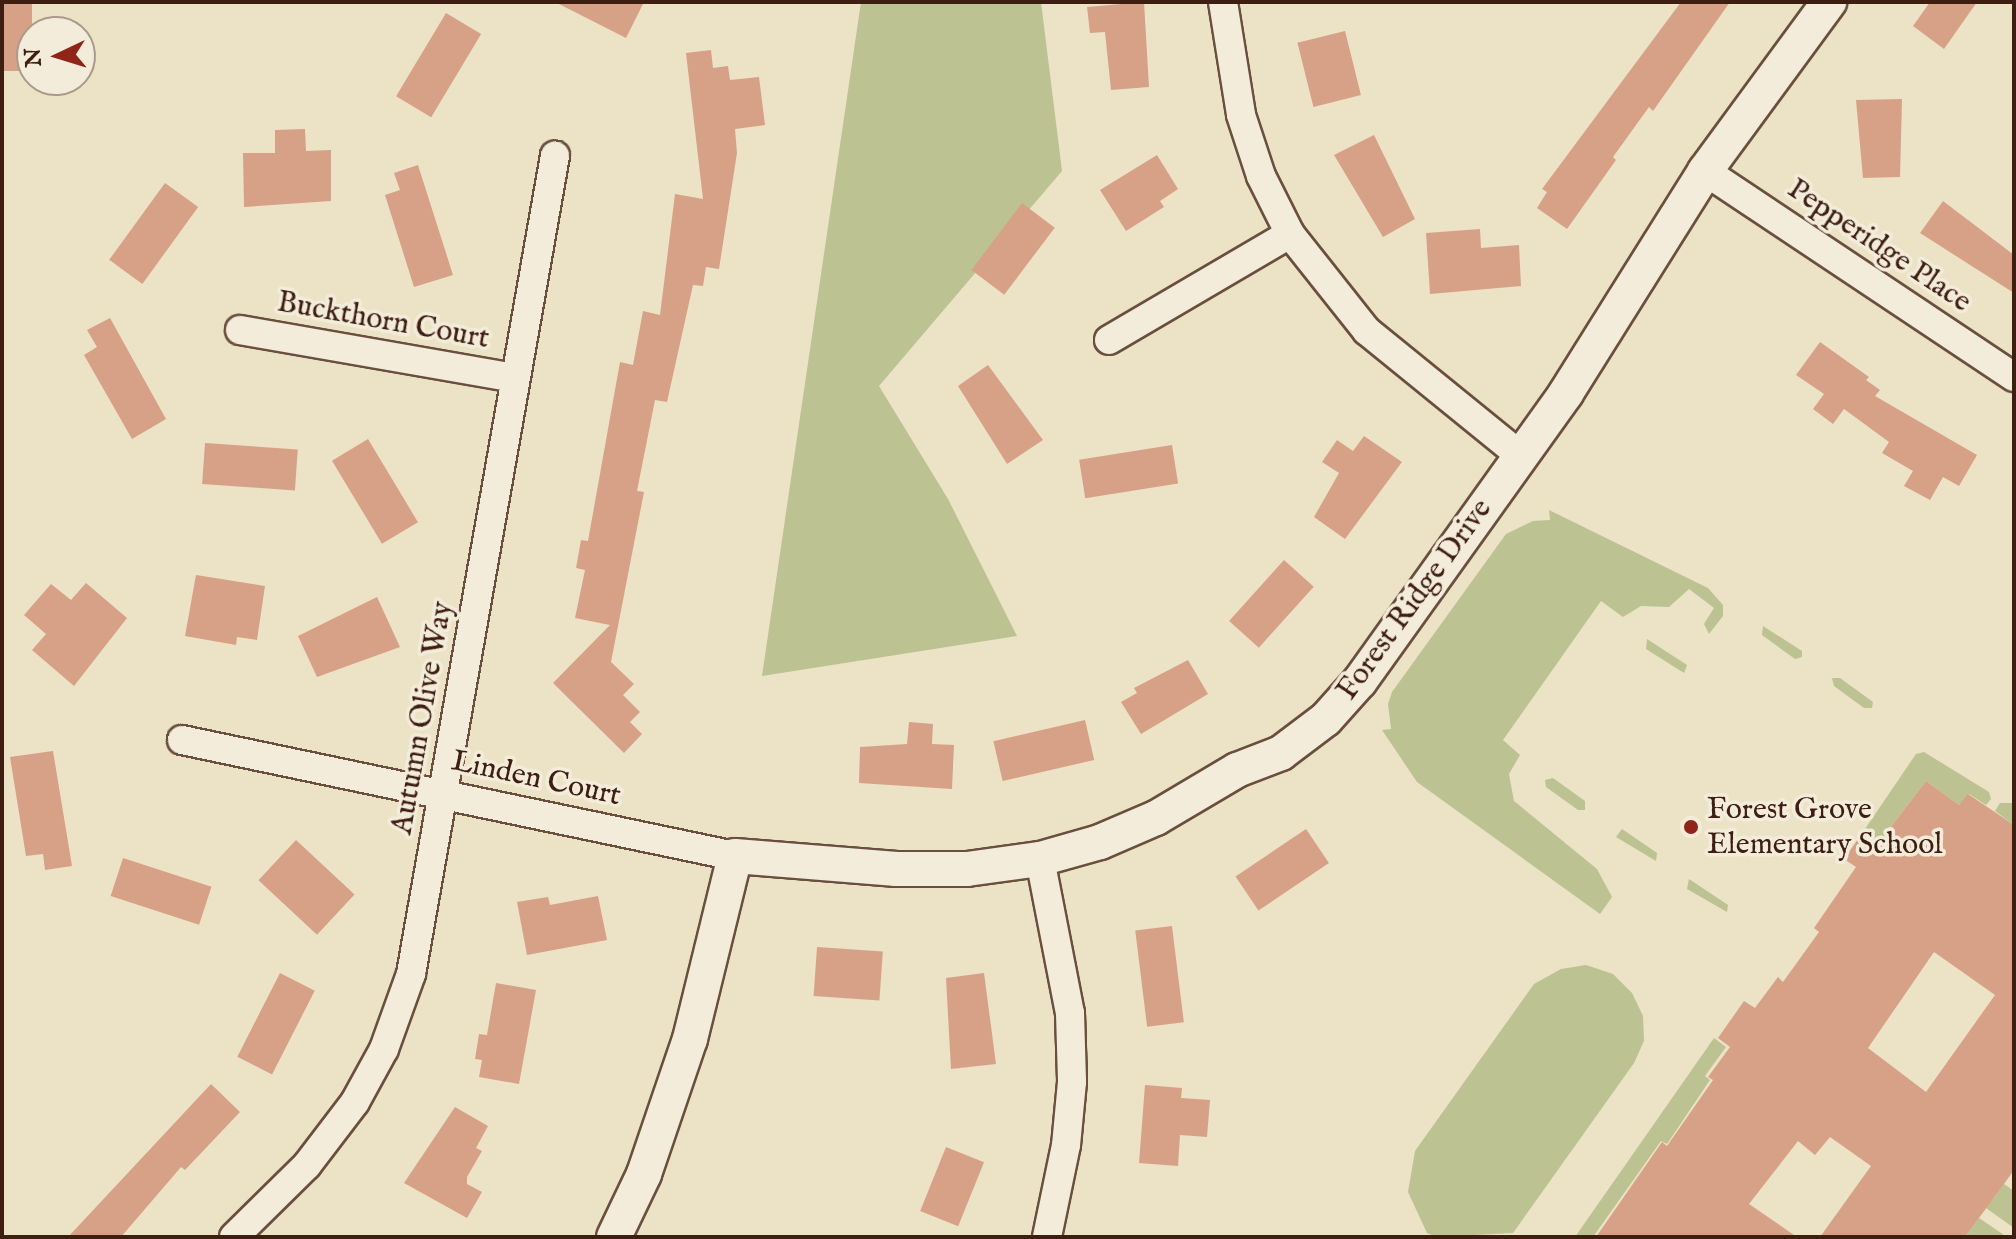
<!DOCTYPE html>
<html>
<head>
<meta charset="utf-8">
<style>
	body { margin:0 }
	#map { position:relative; width:2016px; height:1239px; overflow:hidden; background:#ece2c6; font-family:"IM FELL English",serif }
	div>[style] { position:absolute }
	.green>* { inset:0; background:#bcc292 }
	.building>* { inset:0; background:#d7a188; transform-origin:0 0 }
	.roads { filter:drop-shadow(2px 0 #6a4f3e) drop-shadow(-2px 0 #6a4f3e) drop-shadow(0 2px #6a4f3e) drop-shadow(0 -2px #6a4f3e) }
	.minor>* { height:28px; margin:-14px; padding:0 14px; transform-origin:14px; border-radius:14px; background:#f3ecda }
	.tertiary>* { height:34px; margin:-17px; padding:0 17px; transform-origin:17px; border-radius:17px; background:#f3ecda }
	.dots>* { width:22px; height:22px; translate:-50% -50%; box-sizing:border-box; border:4px solid #f3ecda; border-radius:50% }
	span { translate:-50% -50%; white-space:nowrap; text-align:center; line-height:1.15; -webkit-text-stroke:7px #f3ecda; paint-order:stroke }
	.street-label { font-size:30px; color:#3e1e11 }
	.poi-label { font-size:30px; color:#3e1e11 }
	.left { translate:0 -50%; text-align:left }
	.frame { position:absolute; inset:0; border:4px solid #3e1e11; pointer-events:none }
	.north { position:absolute; left:16px; top:16px; width:80px; height:80px; box-sizing:border-box; background:#f3ecda; border:2px solid #ab9a8a; border-radius:50%; rotate:266deg; font-size:22px; font-weight:700; line-height:32px; text-align:center; color:#3e1e11 }
	.north::after { content:''; display:block; margin:auto; width:28px; height:36px; background:#8f2418; clip-path:polygon(50% 0,100% 100%,50% 72%,0 100%) }
</style>
</head>
<body>
<div id="map">
	<div class="green">
		<div style="clip-path:polygon(861px 2px,1041px 2px,1062px 171px,879px 386px,948px 499px,1017px 636px,762px 676px)"></div>
		<div style="clip-path:polygon(1549px 510px,1708px 588px,1723px 605px,1723px 616px,1709px 634px,1704px 624px,1714px 608px,1689px 589px,1669px 607px,1641px 606px,1623px 617px,1601px 601px,1503px 740px,1520px 755px,1509px 774px,1514px 801px,1597px 869px,1612px 897px,1600px 914px,1417px 782px,1382px 730px,1391px 729px,1388px 704px,1392px 692px,1506px 534px,1533px 521px,1550px 520px)"></div>
		<div style="clip-path:polygon(1763px 626px,1802px 651px,1802px 657px,1795px 659px,1762px 635px)"></div>
		<div style="clip-path:polygon(1647px 639px,1687px 665px,1684px 673px,1646px 649px)"></div>
		<div style="clip-path:polygon(1832px 678px,1840px 678px,1873px 702px,1872px 708px,1864px 708px,1834px 686px)"></div>
		<div style="clip-path:polygon(1924px 752px,1989px 792px,1991px 799px,1986px 805px,1969px 794px,1959px 805px,1926px 781px,1881px 840px,1865px 829px,1916px 754px)"></div>
		<div style="clip-path:polygon(1553px 778px,1585px 801px,1585px 810px,1578px 810px,1546px 787px,1545px 780px)"></div>
		<div style="clip-path:polygon(2000px 803px,2014px 803px,2014px 825px,1995px 811px)"></div>
		<div style="clip-path:polygon(1622px 829px,1657px 853px,1656px 861px,1616px 837px)"></div>
		<div style="clip-path:polygon(1689px 879px,1728px 905px,1727px 912px,1687px 889px)"></div>
		<div style="clip-path:polygon(1586px 965px,1613px 974px,1632px 993px,1643px 1016px,1644px 1041px,1634px 1063px,1513px 1233px,1436px 1237px,1427px 1233px,1408px 1192px,1415px 1151px,1534px 984px,1561px 969px)"></div>
		<div style="clip-path:polygon(1714px 1038px,1726px 1047px,1705px 1076px,1710px 1080px,1667px 1144px,1661px 1141px,1593px 1237px,1575px 1237px)"></div>
		<div style="clip-path:polygon(2004px 1184px,2014px 1191px,2014px 1228px,1986px 1208px)"></div>
		<div style="clip-path:polygon(1979px 1218px,2007px 1237px,1965px 1237px)"></div>
	</div>
	<div class="building">
		<div style="left:2px;top:2px;width:30px;height:69px"></div>
		<div style="clip-path:polygon(555px 2px,644px 2px,626px 38px)"></div>
		<div style="clip-path:polygon(1144px 2px,1149px 87px,1111px 90px,1105px 32px,1090px 33px,1087px 7px)"></div>
		<div style="clip-path:polygon(1681px 2px,1730px 2px,1653px 111px,1649px 107px,1613px 157px,1616px 160px,1567px 229px,1537px 208px,1547px 192px,1542px 189px)"></div>
		<div style="clip-path:polygon(1930px 2px,1977px 2px,1944px 49px,1913px 26px)"></div>
		<div style="left:446px;top:13px;width:41px;height:97px;rotate:31deg"></div>
		<div style="left:1345px;top:31px;width:66px;height:49px;rotate:76deg"></div>
		<div style="clip-path:polygon(711px 50px,713px 68px,728px 66px,730px 80px,759px 77px,765px 125px,735px 129px,737px 153px,719px 269px,706px 267px,703px 286px,693px 285px,667px 402px,655px 400px,637px 491px,644px 492px,611px 662px,634px 684px,623px 695px,640px 712px,630px 722px,642px 734px,624px 753px,553px 683px,610px 625px,575px 618px,585px 570px,576px 568px,581px 540px,588px 541px,620px 362px,633px 365px,643px 311px,660px 315px,675px 194px,703px 199px,686px 53px)"></div>
		<div style="clip-path:polygon(1902px 99px,1900px 177px,1863px 178px,1856px 100px)"></div>
		<div style="clip-path:polygon(305px 129px,306px 151px,331px 150px,331px 201px,244px 207px,243px 153px,275px 153px,275px 130px)"></div>
		<div style="clip-path:polygon(1374px 135px,1415px 219px,1383px 237px,1334px 155px)"></div>
		<div style="clip-path:polygon(1157px 155px,1178px 189px,1160px 201px,1164px 207px,1126px 231px,1100px 190px)"></div>
		<div style="clip-path:polygon(418px 165px,453px 275px,414px 287px,385px 195px,400px 190px,394px 173px)"></div>
		<div style="left:165px;top:183px;width:41px;height:95px;rotate:36deg"></div>
		<div style="clip-path:polygon(1943px 201px,2014px 255px,2014px 293px,1920px 233px)"></div>
		<div style="left:1022px;top:203px;width:41px;height:84px;rotate:37deg"></div>
		<div style="clip-path:polygon(1480px 229px,1481px 248px,1519px 245px,1521px 286px,1430px 294px,1426px 233px)"></div>
		<div style="clip-path:polygon(110px 318px,166px 419px,132px 439px,84px 355px,97px 347px,87px 330px)"></div>
		<div style="clip-path:polygon(1820px 342px,1869px 377px,1866px 380px,1880px 390px,1875px 396px,1977px 455px,1959px 486px,1943px 477px,1930px 500px,1904px 486px,1913px 471px,1882px 453px,1889px 442px,1844px 409px,1833px 424px,1813px 409px,1824px 394px,1796px 375px)"></div>
		<div style="clip-path:polygon(988px 365px,1043px 440px,1007px 464px,958px 386px)"></div>
		<div style="clip-path:polygon(1364px 436px,1402px 462px,1345px 539px,1314px 517px,1339px 473px,1322px 462px,1337px 440px,1353px 451px)"></div>
		<div style="left:368px;top:439px;width:97px;height:42px;rotate:59deg"></div>
		<div style="left:205px;top:443px;width:93px;height:41px;rotate:4deg"></div>
		<div style="left:1172px;top:445px;width:39px;height:94px;rotate:81deg"></div>
		<div style="left:1284px;top:560px;width:40px;height:82px;rotate:42deg"></div>
		<div style="clip-path:polygon(196px 575px,265px 586px,257px 640px,237px 637px,236px 645px,185px 636px)"></div>
		<div style="clip-path:polygon(86px 583px,127px 618px,74px 686px,32px 650px,46px 634px,24px 615px,51px 584px,71px 600px)"></div>
		<div style="clip-path:polygon(377px 597px,400px 647px,317px 677px,298px 636px)"></div>
		<div style="clip-path:polygon(1188px 660px,1208px 694px,1141px 734px,1121px 702px,1137px 693px,1134px 688px)"></div>
		<div style="left:1085px;top:720px;width:41px;height:94px;rotate:77deg"></div>
		<div style="clip-path:polygon(909px 722px,933px 724px,932px 744px,954px 745px,952px 789px,859px 783px,860px 747px,907px 744px)"></div>
		<div style="clip-path:polygon(53px 751px,72px 866px,45px 870px,43px 854px,26px 856px,10px 757px)"></div>
		<div style="clip-path:polygon(evenodd,1926px 781px,1959px 805px,1968px 794px,2014px 825px,2014px 1170px,2004px 1184px,1965px 1237px,1820px 1237px,1871px 1166px,1830px 1137px,1815px 1155px,1798px 1141px,1749px 1204px,1797px 1237px,1596px 1237px,1662px 1142px,1667px 1146px,1713px 1080px,1708px 1077px,1730px 1047px,1718px 1038px,1744px 1001px,1755px 1008px,1778px 977px,1783px 982px,1819px 932px,1814px 928px,1856px 867px,1844px 859px,1865px 829px,1881px 840px,1926px 781px,1934px 952px,1995px 995px,1926px 1092px,1868px 1048px,1934px 952px)"></div>
		<div style="left:1306px;top:829px;width:41px;height:85px;rotate:56deg"></div>
		<div style="left:296px;top:840px;width:80px;height:55px;rotate:43deg"></div>
		<div style="left:123px;top:858px;width:93px;height:40px;rotate:18deg"></div>
		<div style="clip-path:polygon(598px 896px,607px 940px,527px 955px,517px 902px,548px 897px,550px 905px)"></div>
		<div style="left:1172px;top:926px;width:97px;height:37px;rotate:83deg"></div>
		<div style="left:817px;top:947px;width:66px;height:49px;rotate:4deg"></div>
		<div style="left:280px;top:973px;width:39px;height:94px;rotate:27deg"></div>
		<div style="clip-path:polygon(984px 973px,996px 1064px,951px 1069px,946px 978px)"></div>
		<div style="clip-path:polygon(496px 983px,536px 990px,519px 1084px,479px 1077px,482px 1060px,475px 1059px,479px 1034px,487px 1035px)"></div>
		<div style="clip-path:polygon(211px 1084px,240px 1112px,185px 1170px,181px 1167px,121px 1237px,68px 1237px)"></div>
		<div style="clip-path:polygon(1145px 1085px,1182px 1088px,1181px 1098px,1210px 1100px,1207px 1137px,1180px 1135px,1178px 1166px,1139px 1163px)"></div>
		<div style="clip-path:polygon(455px 1107px,488px 1126px,476px 1148px,482px 1151px,467px 1177px,467px 1184px,482px 1192px,467px 1218px,404px 1183px)"></div>
		<div style="left:946px;top:1147px;width:41px;height:69px;rotate:22deg"></div>
	</div>
	<div class="roads">
		<div class="minor">
			<div style="left:1223px;top:2px;width:114px;rotate:80.9deg"></div>
			<div style="left:1241px;top:115px;width:64px;rotate:71.8deg"></div>
			<div style="left:1261px;top:176px;width:65px;rotate:63.4deg"></div>
			<div style="left:1290px;top:234px;width:124px;rotate:51.6deg"></div>
			<div style="left:1367px;top:331px;width:198px;rotate:39.1deg"></div>
			<div style="left:1705px;top:171px;width:371px;rotate:33.7deg"></div>
			<div style="left:240px;top:330px;width:278px;rotate:9.9deg"></div>
			<div style="left:1109px;top:340px;width:210px;rotate:-30.4deg"></div>
			<div style="left:182px;top:740px;width:565px;rotate:11.85deg"></div>
			<div style="left:1040px;top:859px;width:157px;rotate:79deg"></div>
			<div style="left:1070px;top:1013px;width:69px;rotate:88.3deg"></div>
			<div style="left:1072px;top:1082px;width:63px;rotate:95.4deg"></div>
			<div style="left:1066px;top:1145px;width:94px;rotate:101.7deg"></div>
			<div style="left:234px;top:1237px;width:103px;rotate:-44.6deg"></div>
			<div style="left:307px;top:1165px;width:79px;rotate:-52.7deg"></div>
			<div style="left:355px;top:1102px;width:60px;rotate:-61.3deg"></div>
			<div style="left:384px;top:1049px;width:80px;rotate:-70.2deg"></div>
			<div style="left:411px;top:974px;width:831px;rotate:-80.02deg"></div>
		</div>
		<div class="tertiary">
			<div style="left:614px;top:1237px;width:70px;rotate:-64.5deg"></div>
			<div style="left:644px;top:1174px;width:143px;rotate:-71.2deg"></div>
			<div style="left:690px;top:1039px;width:188px;rotate:-76.2deg"></div>
			<div style="left:735px;top:856px;width:162px;rotate:4.6deg"></div>
			<div style="left:896px;top:869px;width:71px"></div>
			<div style="left:967px;top:869px;width:74px;rotate:-7.8deg"></div>
			<div style="left:1040px;top:859px;width:62px;rotate:-15.8deg"></div>
			<div style="left:1100px;top:842px;width:61px;rotate:-23.2deg"></div>
			<div style="left:1156px;top:818px;width:94px;rotate:-30.7deg"></div>
			<div style="left:1237px;top:770px;width:47px;rotate:-21.1deg"></div>
			<div style="left:1281px;top:753px;width:56px;rotate:-37.1deg"></div>
			<div style="left:1326px;top:719px;width:51px;rotate:-48.2deg"></div>
			<div style="left:1360px;top:681px;width:354px;rotate:-54.4deg"></div>
			<div style="left:1566px;top:393px;width:262px;rotate:-57.9deg"></div>
			<div style="left:1705px;top:171px;width:210px;rotate:-53.7deg"></div>
		</div>
	</div>
	<div class="dots">
		<div style="left:1691px;top:827px;background:#8f2418"></div>
	</div>
	<div class="street-label">
		<span style="left:1879px;top:246px;rotate:34deg">Pepperidge Place</span>
		<span style="left:383px;top:321px;rotate:10deg">Buckthorn Court</span>
		<span style="left:1415px;top:600px;rotate:-54deg">Forest Ridge Drive</span>
		<span style="left:423px;top:718px;rotate:-80deg">Autumn Olive Way</span>
		<span style="left:536px;top:779px;rotate:12deg">Linden Court</span>
	</div>
	<div class="poi-label">
		<span class="left" style="left:1707px;top:827px">Forest Grove<br>Elementary School</span>
	</div>
	<div class="frame"></div>
	<div class="north">N</div>
</div>
</body>
</html>
